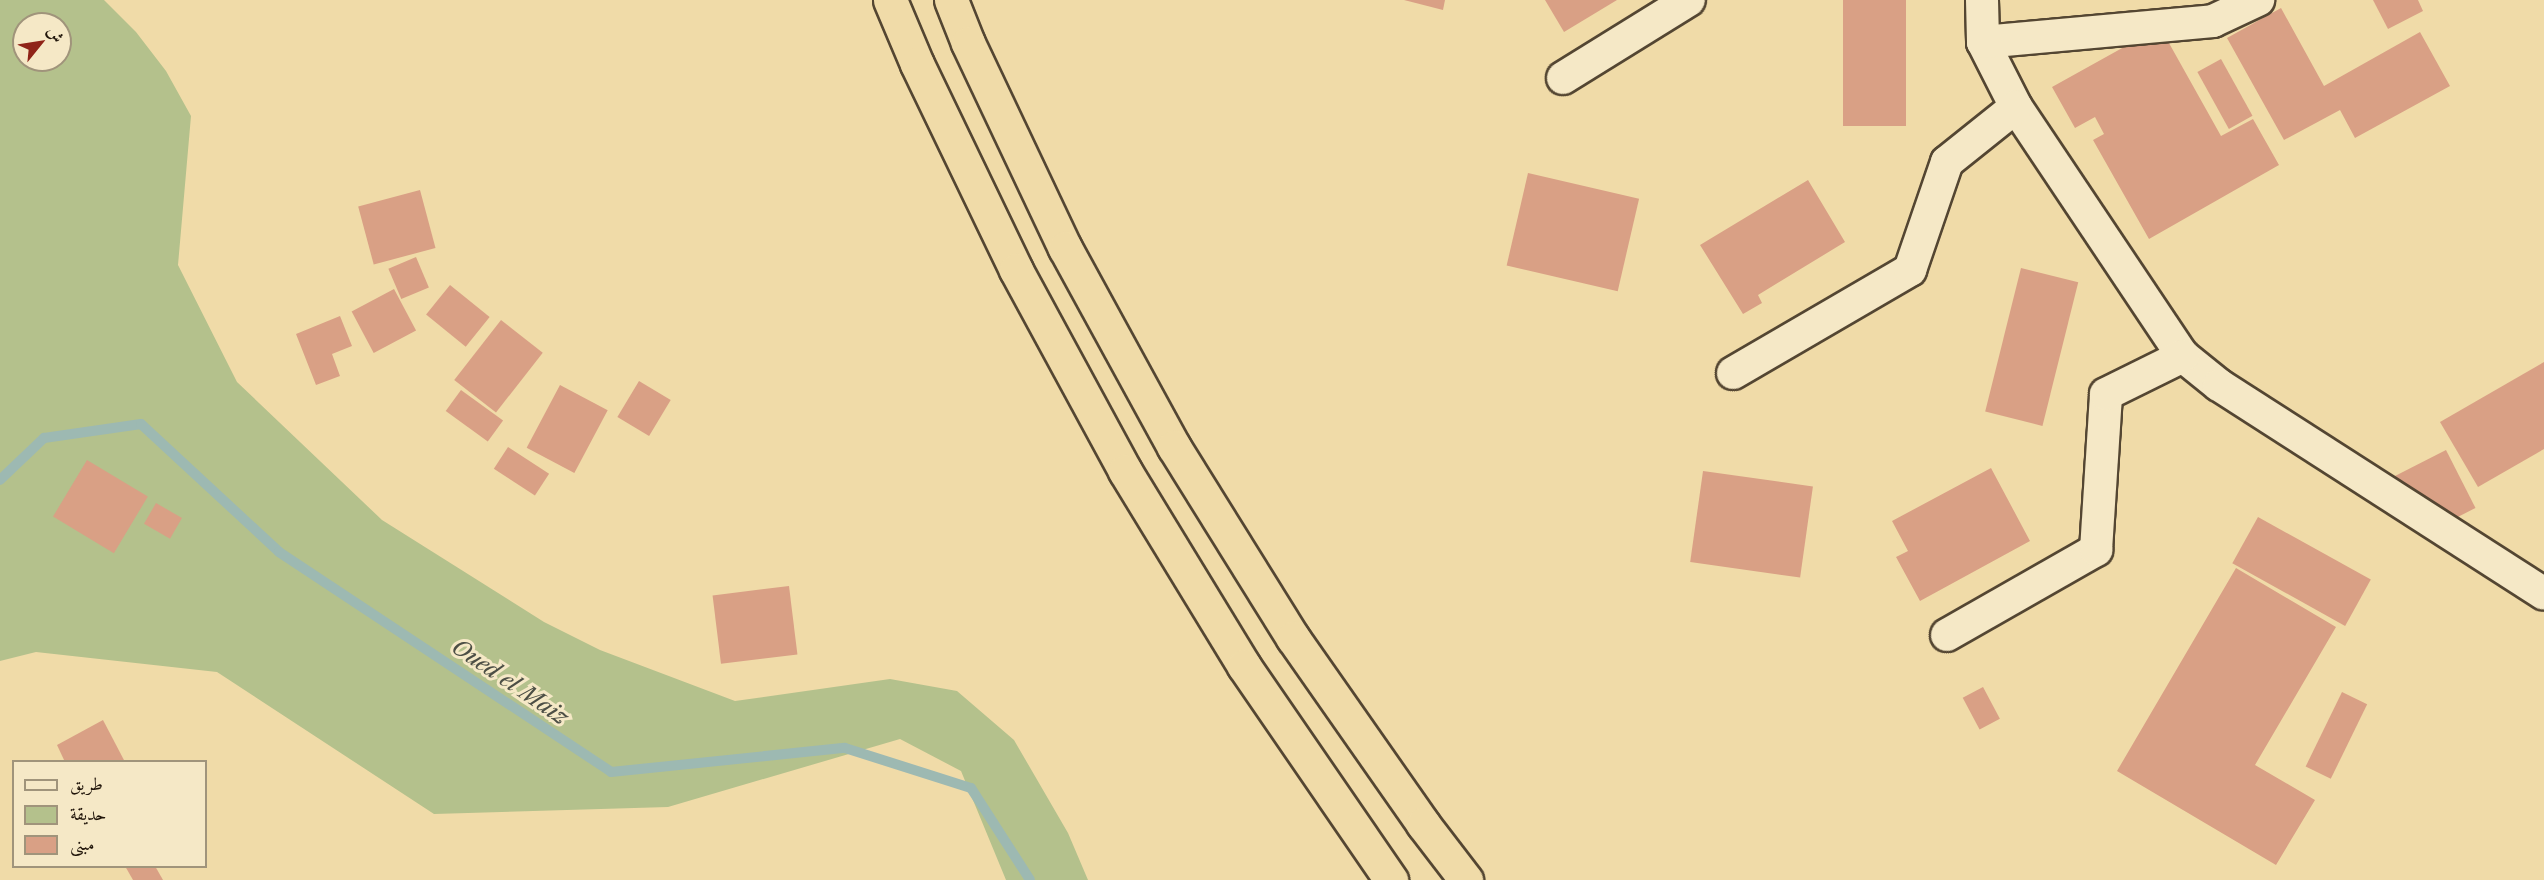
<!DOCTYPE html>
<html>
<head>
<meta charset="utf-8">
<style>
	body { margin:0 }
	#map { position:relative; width:2544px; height:880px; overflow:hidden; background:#f0dba8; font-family:"Libre Caslon Text",Amiri,serif }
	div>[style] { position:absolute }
	.green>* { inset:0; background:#b4c18c }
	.stream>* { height:10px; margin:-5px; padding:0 5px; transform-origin:5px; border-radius:5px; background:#9db9b2 }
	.building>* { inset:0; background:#d9a085; transform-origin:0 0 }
	.roads { filter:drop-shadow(2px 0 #544632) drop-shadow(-2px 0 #544632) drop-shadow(0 2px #544632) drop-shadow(0 -2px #544632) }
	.minor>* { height:32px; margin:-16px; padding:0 16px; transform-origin:16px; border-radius:16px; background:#f5e8c6 }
	.trunk>* { height:33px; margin:-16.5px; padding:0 16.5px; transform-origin:16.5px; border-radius:16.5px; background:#f0dba8 }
	span { translate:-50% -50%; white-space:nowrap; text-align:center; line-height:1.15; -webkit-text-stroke:6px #f5e8c6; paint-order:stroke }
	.water-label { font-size:22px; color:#4c4e45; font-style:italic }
	.legend { position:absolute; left:12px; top:760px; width:195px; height:108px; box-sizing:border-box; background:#f5e8c6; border:2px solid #a0947b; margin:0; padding:8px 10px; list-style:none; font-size:18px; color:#20150a }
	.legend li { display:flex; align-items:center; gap:12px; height:30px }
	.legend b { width:30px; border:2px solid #a0947b }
	.north { position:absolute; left:12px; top:12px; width:60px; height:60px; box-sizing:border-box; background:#f5e8c6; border:2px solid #a0947b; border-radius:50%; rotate:60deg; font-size:16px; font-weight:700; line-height:24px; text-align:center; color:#20150a }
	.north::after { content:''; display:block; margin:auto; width:21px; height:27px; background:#8f2418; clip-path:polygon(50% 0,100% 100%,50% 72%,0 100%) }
</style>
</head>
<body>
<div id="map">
	<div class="green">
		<div style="clip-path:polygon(evenodd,0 0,104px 0,136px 32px,166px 71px,191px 116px,178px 265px,237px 382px,382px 520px,544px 622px,600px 650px,735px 701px,890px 679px,957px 691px,1014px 740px,1068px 833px,1088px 880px,1006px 880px,961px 771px,900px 739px,668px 807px,434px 814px,217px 672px,36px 652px,0 661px,0 0,24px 24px,60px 24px,60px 60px,24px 60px,24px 24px)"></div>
	</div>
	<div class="stream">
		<div style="left:0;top:480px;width:61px;rotate:-43.7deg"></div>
		<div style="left:44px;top:438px;width:98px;rotate:-8.2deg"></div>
		<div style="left:141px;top:424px;width:188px;rotate:42.8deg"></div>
		<div style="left:279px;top:552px;width:398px;rotate:33.5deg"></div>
		<div style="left:611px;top:772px;width:235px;rotate:-5.9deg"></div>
		<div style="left:845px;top:748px;width:132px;rotate:17.6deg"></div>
		<div style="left:971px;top:788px;width:109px;rotate:57.3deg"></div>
	</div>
	<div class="building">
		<div style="clip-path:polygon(1404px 0,1445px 0,1443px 10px)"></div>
		<div style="clip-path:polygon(1545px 0,1617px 0,1564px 32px)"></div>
		<div style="left:1843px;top:0;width:63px;height:126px"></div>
		<div style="clip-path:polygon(2373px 0,2418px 0,2423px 11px,2388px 29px)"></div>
		<div style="clip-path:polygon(2281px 8px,2324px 86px,2420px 32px,2450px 86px,2355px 138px,2340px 110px,2284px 140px,2227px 38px)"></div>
		<div style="clip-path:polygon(2160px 27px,2221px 136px,2253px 119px,2279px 165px,2149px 239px,2093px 140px,2104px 134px,2095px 117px,2075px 128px,2052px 87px)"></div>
		<div style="left:2221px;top:59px;width:65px;height:27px;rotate:61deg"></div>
		<div style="left:1528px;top:173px;width:114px;height:95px;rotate:13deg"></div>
		<div style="clip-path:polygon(1808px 180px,1845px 242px,1758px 295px,1762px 303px,1743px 314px,1700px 245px)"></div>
		<div style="left:420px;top:190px;width:60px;height:64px;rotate:75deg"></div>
		<div style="left:416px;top:257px;width:33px;height:30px;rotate:67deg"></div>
		<div style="left:2021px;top:268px;width:59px;height:148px;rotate:14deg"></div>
		<div style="left:450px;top:285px;width:51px;height:38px;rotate:39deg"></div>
		<div style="left:394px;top:289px;width:47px;height:48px;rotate:62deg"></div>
		<div style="clip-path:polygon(340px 316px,352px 346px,332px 354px,340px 376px,316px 385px,296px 334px)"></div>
		<div style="left:501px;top:320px;width:53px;height:76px;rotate:38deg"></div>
		<div style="clip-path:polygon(2544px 362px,2544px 449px,2478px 487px,2440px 422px)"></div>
		<div style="left:639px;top:381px;width:37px;height:42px;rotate:31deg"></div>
		<div style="left:560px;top:385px;width:54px;height:71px;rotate:28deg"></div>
		<div style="left:461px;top:390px;width:52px;height:26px;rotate:36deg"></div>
		<div style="left:508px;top:447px;width:49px;height:26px;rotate:33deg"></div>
		<div style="left:2446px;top:450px;width:65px;height:60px;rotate:63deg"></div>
		<div style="left:87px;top:460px;width:71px;height:66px;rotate:31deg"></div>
		<div style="clip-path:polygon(1991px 468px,2030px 541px,1920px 601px,1896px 557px,1908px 551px,1892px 521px)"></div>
		<div style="left:1703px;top:471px;width:111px;height:92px;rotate:8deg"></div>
		<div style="left:156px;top:503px;width:30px;height:24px;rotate:30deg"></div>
		<div style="left:2258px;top:517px;width:129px;height:53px;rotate:29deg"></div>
		<div style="clip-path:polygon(2236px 568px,2336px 627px,2255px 765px,2315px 800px,2276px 865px,2117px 771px)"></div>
		<div style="left:789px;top:586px;width:69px;height:77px;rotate:83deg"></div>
		<div style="left:1983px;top:687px;width:36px;height:23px;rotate:62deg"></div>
		<div style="left:2342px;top:692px;width:28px;height:83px;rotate:26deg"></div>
		<div style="clip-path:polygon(103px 720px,125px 762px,65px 762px,57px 745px)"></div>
		<div style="clip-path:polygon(125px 866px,155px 866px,163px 880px,133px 880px)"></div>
	</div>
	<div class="roads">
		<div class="minor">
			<div style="left:1982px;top:0;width:42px;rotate:88.6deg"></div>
			<div style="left:1983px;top:42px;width:73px;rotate:63.1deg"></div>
			<div style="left:2016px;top:107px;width:300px;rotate:56.2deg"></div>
			<div style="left:2183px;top:356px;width:46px;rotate:38.9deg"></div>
			<div style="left:2219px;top:385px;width:386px;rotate:32.7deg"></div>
			<div style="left:1983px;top:42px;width:231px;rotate:-5.2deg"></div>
			<div style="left:2213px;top:21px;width:50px;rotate:-25deg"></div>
			<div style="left:1563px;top:78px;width:148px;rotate:-31.8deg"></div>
			<div style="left:1733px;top:373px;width:205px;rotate:-30.2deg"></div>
			<div style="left:1910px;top:270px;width:114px;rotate:-71.1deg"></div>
			<div style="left:1947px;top:162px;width:88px;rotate:-38.6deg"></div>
			<div style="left:1947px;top:635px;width:172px;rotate:-29.7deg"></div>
			<div style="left:2096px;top:550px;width:156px;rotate:-86.3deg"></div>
			<div style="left:2106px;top:394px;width:86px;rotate:-26.3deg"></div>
		</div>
		<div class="trunk">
			<div style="left:890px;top:0;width:69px;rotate:67.1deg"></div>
			<div style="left:917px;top:64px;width:229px;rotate:64.3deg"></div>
			<div style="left:1016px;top:270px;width:229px;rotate:61.5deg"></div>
			<div style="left:1125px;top:471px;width:228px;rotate:58.6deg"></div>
			<div style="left:1244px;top:666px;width:260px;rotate:55.5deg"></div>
			<div style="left:951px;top:0;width:46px;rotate:68.4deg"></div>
			<div style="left:968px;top:43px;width:227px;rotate:64.7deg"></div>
			<div style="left:1065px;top:248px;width:227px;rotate:61.3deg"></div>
			<div style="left:1174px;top:447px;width:225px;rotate:58.1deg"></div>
			<div style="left:1293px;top:638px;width:227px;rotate:55deg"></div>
			<div style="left:1423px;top:824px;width:71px;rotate:52.5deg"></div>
		</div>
	</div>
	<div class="water-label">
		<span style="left:510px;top:682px;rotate:34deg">Oued el Maiz</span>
	</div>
	<ul class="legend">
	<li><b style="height:8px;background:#f5e8c6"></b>طريق</li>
	<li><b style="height:16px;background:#b4c18c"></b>حديقة</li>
	<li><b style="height:16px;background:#d9a085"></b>مبنى</li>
	</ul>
	<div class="north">ش</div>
</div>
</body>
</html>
